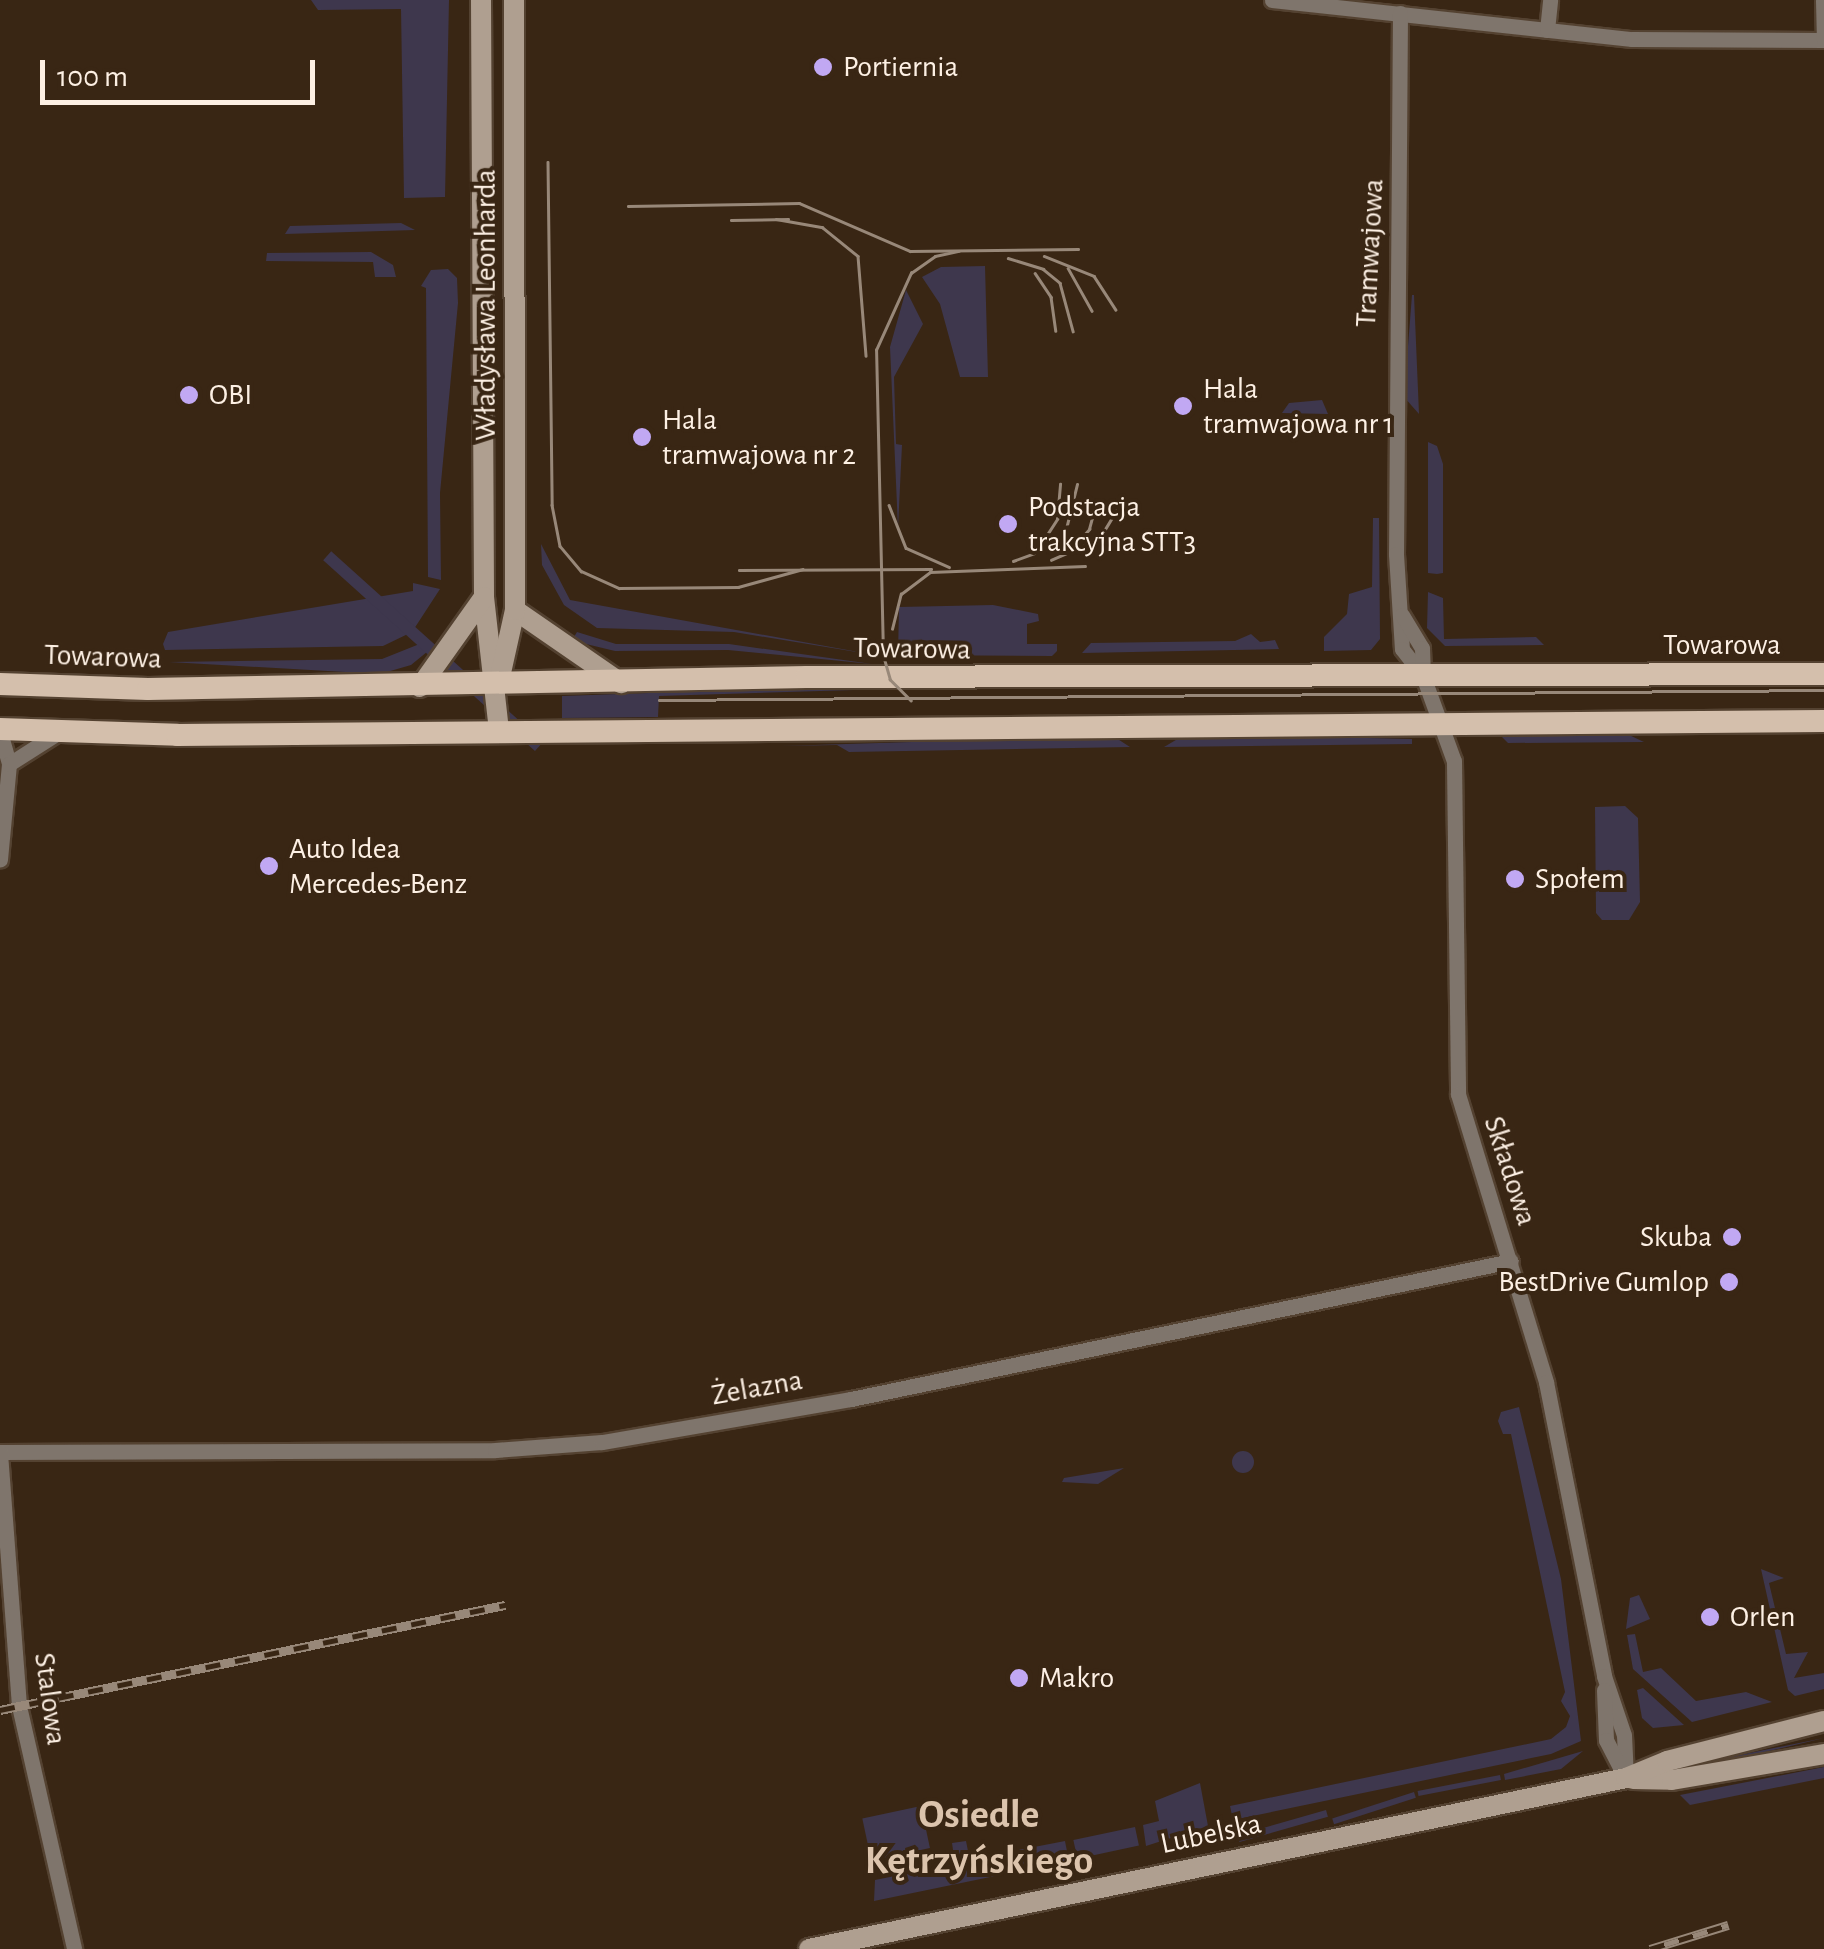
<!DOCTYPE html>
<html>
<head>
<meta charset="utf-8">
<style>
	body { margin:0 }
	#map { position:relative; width:1824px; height:1949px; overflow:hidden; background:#392614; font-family:"Alegreya Sans",sans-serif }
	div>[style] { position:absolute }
	.green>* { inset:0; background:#3e374d; transform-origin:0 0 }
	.round { border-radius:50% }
	.roads { filter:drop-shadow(2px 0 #544231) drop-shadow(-2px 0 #544231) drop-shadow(0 2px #544231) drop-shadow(0 -2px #544231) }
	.street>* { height:15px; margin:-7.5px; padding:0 7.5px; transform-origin:7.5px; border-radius:7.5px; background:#7f756c }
	.secondary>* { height:20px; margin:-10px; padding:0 10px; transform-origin:10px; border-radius:10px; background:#af9f90 }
	.primary>* { height:22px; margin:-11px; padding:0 11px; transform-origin:11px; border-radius:11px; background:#d4bfac }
	.tram>* { height:2.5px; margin:-1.25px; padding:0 1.25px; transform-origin:1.25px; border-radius:1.25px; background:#988879 }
	.rail>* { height:9px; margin-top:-4.5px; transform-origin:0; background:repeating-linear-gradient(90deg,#392614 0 15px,#988879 0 30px); box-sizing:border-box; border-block:2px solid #988879 }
	.dots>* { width:28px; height:28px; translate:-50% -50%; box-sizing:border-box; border:5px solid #392614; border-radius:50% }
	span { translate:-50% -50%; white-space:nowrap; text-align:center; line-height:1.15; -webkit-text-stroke:8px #392614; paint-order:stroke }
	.poi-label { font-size:30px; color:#fdf0e4 }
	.left { translate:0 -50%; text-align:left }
	.right { translate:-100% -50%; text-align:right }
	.street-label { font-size:30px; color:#fdf0e4 }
	.district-label { font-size:40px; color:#dcc4ad; font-weight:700 }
	.scale { position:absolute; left:40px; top:60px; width:275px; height:45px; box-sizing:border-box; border:5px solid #fdf0e4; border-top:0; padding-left:12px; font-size:30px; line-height:35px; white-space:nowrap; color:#fdf0e4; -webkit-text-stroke:8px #392614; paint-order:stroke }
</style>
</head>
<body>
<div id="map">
	<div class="green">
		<div style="clip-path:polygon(311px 0,449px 0,445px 197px,404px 198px,401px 9px,318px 10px)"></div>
		<div style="clip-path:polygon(401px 223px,415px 230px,285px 234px,290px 226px)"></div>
		<div style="clip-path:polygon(371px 252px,393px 265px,396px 277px,375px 277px,373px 262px,266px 261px,267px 253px)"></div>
		<div style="clip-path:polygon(985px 266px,988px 377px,960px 377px,940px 304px,922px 277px,941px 267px)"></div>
		<div style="clip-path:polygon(448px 269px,457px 278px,458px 303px,440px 493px,441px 580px,428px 577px,426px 288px,421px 286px,431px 270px)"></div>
		<div style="clip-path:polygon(906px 290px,923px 324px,894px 377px,896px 444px,902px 445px,898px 528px,890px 347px)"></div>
		<div style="clip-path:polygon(1412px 295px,1414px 295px,1419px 414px,1404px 397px)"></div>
		<div style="clip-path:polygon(1322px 400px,1328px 414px,1282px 413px,1289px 403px)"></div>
		<div style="clip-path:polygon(1428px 442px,1437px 446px,1443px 464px,1443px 573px,1437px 574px,1428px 573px)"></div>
		<div style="clip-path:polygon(1373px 518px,1379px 518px,1380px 639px,1371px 650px,1324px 651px,1324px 637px,1347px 614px,1349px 594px,1372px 587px)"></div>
		<div style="clip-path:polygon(541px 544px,570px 600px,875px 655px,734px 632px,597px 628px,564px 605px,542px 565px)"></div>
		<div style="clip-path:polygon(413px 583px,440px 589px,412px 632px,383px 646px,165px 650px,163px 644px,168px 632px,413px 591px)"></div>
		<div style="clip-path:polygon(1428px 592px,1443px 598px,1444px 639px,1536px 637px,1544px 645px,1445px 646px,1427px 628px)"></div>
		<div style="clip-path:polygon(993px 605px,1038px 614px,1039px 621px,1027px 624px,1027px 644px,1057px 644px,1057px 651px,1052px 656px,898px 655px,899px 607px)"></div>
		<div style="clip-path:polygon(577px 632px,616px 644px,729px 644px,872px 664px,728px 650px,615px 651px,586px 644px,574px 637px)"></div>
		<div style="clip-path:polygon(1251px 634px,1260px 642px,1275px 640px,1279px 649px,1082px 653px,1091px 643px,1235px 641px)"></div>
		<div style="clip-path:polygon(422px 643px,433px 647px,411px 665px,380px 674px,169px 662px,382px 659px)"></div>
		<div style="clip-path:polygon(795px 688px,854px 690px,659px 696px,658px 717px,562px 718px,562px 696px)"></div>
		<div style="clip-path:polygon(1186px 734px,1412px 739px,1412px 744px,1164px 747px)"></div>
		<div style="clip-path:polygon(1627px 734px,1644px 742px,1508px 743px,1500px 735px)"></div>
		<div style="clip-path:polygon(1113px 736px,1130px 747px,849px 752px,837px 745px,781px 746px)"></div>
		<div style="left:543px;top:742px;width:12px;height:285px;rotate:132deg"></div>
		<div style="clip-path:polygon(1625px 806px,1638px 818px,1640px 902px,1629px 920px,1602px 920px,1596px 913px,1595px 807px)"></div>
		<div style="clip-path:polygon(1519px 1407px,1561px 1579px,1581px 1741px,1551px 1754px,1233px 1820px,1230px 1806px,1551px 1739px,1566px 1727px,1570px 1716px,1561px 1701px,1565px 1692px,1511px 1434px,1503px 1434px,1498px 1421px,1501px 1412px)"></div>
		<div class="round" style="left:1232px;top:1451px;width:22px;height:22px"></div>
		<div style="clip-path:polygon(1124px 1468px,1098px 1484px,1062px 1482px,1064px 1478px)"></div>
		<div style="clip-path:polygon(1761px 1569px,1784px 1578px,1769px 1583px,1786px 1654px,1808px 1652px,1794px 1678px,1824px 1673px,1824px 1689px,1795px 1696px,1788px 1690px)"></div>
		<div style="clip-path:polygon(1639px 1595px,1650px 1619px,1626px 1629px,1630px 1598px)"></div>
		<div style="clip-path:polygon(1635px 1634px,1643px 1672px,1661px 1668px,1696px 1701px,1746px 1692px,1772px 1702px,1692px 1722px,1633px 1669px,1627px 1635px)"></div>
		<div style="clip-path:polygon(1643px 1688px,1684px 1725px,1653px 1728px,1642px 1718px,1637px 1690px)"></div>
		<div style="clip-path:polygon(1824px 1738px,1676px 1773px,1675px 1768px)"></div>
		<div style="clip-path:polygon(1583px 1751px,1561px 1769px,1505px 1780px,1504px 1774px)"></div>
		<div style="clip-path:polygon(1824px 1767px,1824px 1778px,1690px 1805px,1680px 1795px)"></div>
		<div style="left:1500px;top:1775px;width:5px;height:84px;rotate:79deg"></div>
		<div style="clip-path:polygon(1200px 1783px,1208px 1826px,1146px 1846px,1143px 1825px,1159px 1821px,1155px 1801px)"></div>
		<div style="left:1414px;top:1792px;width:6px;height:86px;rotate:72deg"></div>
		<div style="left:921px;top:1806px;width:43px;height:60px;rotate:78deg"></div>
		<div style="left:1326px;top:1810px;width:7px;height:92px;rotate:74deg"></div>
		<div style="left:1135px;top:1827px;width:19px;height:63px;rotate:78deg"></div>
		<div style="clip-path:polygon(966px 1841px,970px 1861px,996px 1856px,1000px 1875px,874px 1901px,875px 1880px,955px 1864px,952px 1843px)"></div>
		<div style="left:1065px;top:1841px;width:20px;height:62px;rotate:79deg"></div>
	</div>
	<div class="roads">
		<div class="street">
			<div style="left:1272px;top:0;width:362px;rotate:6.2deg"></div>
			<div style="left:1632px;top:39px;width:192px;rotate:0.3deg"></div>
			<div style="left:1823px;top:0;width:40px;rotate:88.6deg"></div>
			<div style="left:1400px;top:13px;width:541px;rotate:90.42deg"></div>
			<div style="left:1396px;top:554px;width:95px;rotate:86.4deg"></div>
			<div style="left:1402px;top:649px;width:34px;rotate:52deg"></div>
			<div style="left:1547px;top:30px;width:30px;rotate:-84deg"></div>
			<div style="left:1402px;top:615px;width:39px;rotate:59deg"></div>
			<div style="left:1422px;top:648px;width:28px;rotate:88deg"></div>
			<div style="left:1423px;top:676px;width:90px;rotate:70deg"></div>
			<div style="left:1454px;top:761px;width:333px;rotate:89.3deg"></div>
			<div style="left:1458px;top:1094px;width:301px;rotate:73deg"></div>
			<div style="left:1546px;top:1382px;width:300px;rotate:78.8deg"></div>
			<div style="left:1604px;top:1676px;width:62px;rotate:71.3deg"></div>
			<div style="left:1624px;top:1735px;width:43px;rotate:87.3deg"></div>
			<div style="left:0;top:732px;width:33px;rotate:74deg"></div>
			<div style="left:9px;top:764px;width:96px;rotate:95.4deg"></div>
			<div style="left:9px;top:764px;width:56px;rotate:-32.6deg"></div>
			<div style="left:0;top:1452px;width:495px;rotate:-0.2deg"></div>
			<div style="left:495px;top:1450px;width:107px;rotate:-4.3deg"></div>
			<div style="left:602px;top:1442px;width:253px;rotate:-9.8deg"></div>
			<div style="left:851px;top:1399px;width:674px;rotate:-11.81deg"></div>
			<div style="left:0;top:1453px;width:254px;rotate:85.7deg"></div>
			<div style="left:19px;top:1706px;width:249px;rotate:77.2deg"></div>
			<div style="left:1604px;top:1690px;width:50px;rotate:87.7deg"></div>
			<div style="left:1606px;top:1740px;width:37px;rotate:63deg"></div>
		</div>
		<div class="secondary">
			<div style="left:481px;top:0;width:597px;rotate:89.71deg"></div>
			<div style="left:484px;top:597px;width:135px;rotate:83.6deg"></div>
			<div style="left:515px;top:610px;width:129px;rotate:34.6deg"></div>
			<div style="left:498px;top:686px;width:78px;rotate:-77.4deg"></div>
			<div style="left:515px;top:610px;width:610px;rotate:-90.09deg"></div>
			<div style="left:420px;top:687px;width:110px;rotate:-54.6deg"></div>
			<div style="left:1633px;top:1779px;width:39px;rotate:1deg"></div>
			<div style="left:1672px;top:1780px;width:154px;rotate:-9.7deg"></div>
			<div style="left:809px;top:1949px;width:835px;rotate:-11.82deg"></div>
			<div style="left:1626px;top:1778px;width:44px;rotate:-22.5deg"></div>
			<div style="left:1667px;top:1761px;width:162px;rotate:-14.3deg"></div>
		</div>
		<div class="primary">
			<div style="left:0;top:684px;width:148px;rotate:1.9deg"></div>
			<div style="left:148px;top:689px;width:659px;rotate:-1.04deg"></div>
			<div style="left:807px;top:677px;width:1017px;rotate:-0.17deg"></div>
			<div style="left:0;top:729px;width:177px;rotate:1.9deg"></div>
			<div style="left:177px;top:735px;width:1647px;rotate:-0.49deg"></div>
		</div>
	</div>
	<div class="tram">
		<div style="left:548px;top:162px;width:343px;rotate:89.3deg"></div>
		<div style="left:552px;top:505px;width:42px;rotate:79deg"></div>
		<div style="left:560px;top:546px;width:33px;rotate:50deg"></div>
		<div style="left:581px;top:571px;width:42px;rotate:24.1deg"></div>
		<div style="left:619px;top:588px;width:119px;rotate:-0.5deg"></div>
		<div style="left:738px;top:587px;width:67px;rotate:-15.5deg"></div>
		<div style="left:628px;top:206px;width:171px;rotate:-1deg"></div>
		<div style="left:799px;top:203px;width:121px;rotate:23.4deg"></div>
		<div style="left:910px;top:251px;width:168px;rotate:-0.7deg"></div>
		<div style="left:776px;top:219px;width:47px;rotate:9.9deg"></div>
		<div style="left:822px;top:227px;width:46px;rotate:38.9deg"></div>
		<div style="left:858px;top:256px;width:100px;rotate:85.4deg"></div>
		<div style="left:731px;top:220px;width:57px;rotate:-1deg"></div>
		<div style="left:1044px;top:256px;width:54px;rotate:21.8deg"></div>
		<div style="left:1094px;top:276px;width:40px;rotate:57.1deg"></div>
		<div style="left:1008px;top:258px;width:37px;rotate:17deg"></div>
		<div style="left:1043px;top:269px;width:22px;rotate:39deg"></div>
		<div style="left:1060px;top:283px;width:50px;rotate:74.8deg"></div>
		<div style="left:1068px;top:268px;width:49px;rotate:60.8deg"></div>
		<div style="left:1035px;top:273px;width:29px;rotate:56deg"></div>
		<div style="left:1051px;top:297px;width:34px;rotate:82deg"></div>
		<div style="left:889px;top:505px;width:46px;rotate:68.4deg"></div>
		<div style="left:906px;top:548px;width:47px;rotate:23.8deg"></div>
		<div style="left:1041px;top:544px;width:30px;rotate:-57deg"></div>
		<div style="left:1057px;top:519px;width:35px;rotate:-85deg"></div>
		<div style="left:1071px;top:550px;width:28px;rotate:-49deg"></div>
		<div style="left:1089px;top:529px;width:27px;rotate:-75deg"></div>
		<div style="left:1051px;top:560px;width:52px;rotate:-23.6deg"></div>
		<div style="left:1099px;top:539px;width:42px;rotate:-58.6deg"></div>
		<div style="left:1013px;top:561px;width:37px;rotate:-20deg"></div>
		<div style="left:1048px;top:548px;width:23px;rotate:-41deg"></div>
		<div style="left:1065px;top:533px;width:50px;rotate:-76.2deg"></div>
		<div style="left:739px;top:570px;width:192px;rotate:-0.3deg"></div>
		<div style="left:892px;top:629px;width:36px;rotate:-76deg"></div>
		<div style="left:901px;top:594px;width:36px;rotate:-37deg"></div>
		<div style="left:930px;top:572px;width:155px;rotate:-2.2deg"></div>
		<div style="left:659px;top:700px;width:1165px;rotate:-0.49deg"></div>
		<div style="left:911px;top:701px;width:30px;rotate:-135deg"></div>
		<div style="left:890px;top:680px;width:26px;rotate:-106deg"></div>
		<div style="left:883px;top:655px;width:305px;rotate:-91.3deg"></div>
		<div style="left:876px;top:350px;width:85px;rotate:-65.6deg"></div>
		<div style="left:911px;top:273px;width:29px;rotate:-35deg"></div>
		<div style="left:935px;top:256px;width:24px;rotate:-12deg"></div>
	</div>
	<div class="rail">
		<div style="left:0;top:1710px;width:516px;rotate:-11.75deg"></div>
		<div style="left:1650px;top:1949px;width:82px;rotate:-17.1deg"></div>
	</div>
	<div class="dots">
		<div style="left:823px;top:67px;background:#c1a8f3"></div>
		<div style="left:189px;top:395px;background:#c1a8f3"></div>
		<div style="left:1183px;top:406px;background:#c1a8f3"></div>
		<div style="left:642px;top:437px;background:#c1a8f3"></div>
		<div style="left:1008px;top:524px;background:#c1a8f3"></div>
		<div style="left:269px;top:866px;background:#c1a8f3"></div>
		<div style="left:1515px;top:879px;background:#c1a8f3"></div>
		<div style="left:1732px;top:1237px;background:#c1a8f3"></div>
		<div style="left:1729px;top:1282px;background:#c1a8f3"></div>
		<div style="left:1710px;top:1617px;background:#c1a8f3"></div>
		<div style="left:1019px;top:1678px;background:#c1a8f3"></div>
	</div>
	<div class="poi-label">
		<span class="left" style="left:843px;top:67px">Portiernia</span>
		<span class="left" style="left:1203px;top:406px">Hala<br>tramwajowa nr 1</span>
		<span class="left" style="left:209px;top:395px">OBI</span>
		<span class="left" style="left:662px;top:437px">Hala<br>tramwajowa nr 2</span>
		<span class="left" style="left:1028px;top:524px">Podstacja<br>trakcyjna STT3</span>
		<span class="left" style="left:289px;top:866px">Auto Idea<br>Mercedes-Benz</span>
		<span class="left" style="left:1535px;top:879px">Społem</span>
		<span class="right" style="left:1712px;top:1237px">Skuba</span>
		<span class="right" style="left:1709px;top:1282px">BestDrive Gumlop</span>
		<span class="left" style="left:1730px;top:1617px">Orlen</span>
		<span class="left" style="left:1039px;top:1678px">Makro</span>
	</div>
	<div class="street-label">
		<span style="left:1370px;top:253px;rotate:-87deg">Tramwajowa</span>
		<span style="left:486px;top:305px;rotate:-90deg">Władysława Leonharda</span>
		<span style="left:1722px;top:645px">Towarowa</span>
		<span style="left:912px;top:649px;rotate:1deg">Towarowa</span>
		<span style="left:103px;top:657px;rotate:2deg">Towarowa</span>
		<span style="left:1510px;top:1171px;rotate:72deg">Składowa</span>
		<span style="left:757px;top:1388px;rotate:-10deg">Żelazna</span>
		<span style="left:50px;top:1699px;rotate:82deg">Stalowa</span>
		<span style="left:1211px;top:1834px;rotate:-12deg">Lubelska</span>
	</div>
	<div class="district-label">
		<span style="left:979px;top:1838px">Osiedle<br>Kętrzyńskiego</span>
	</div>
	<div class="scale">100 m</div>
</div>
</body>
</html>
